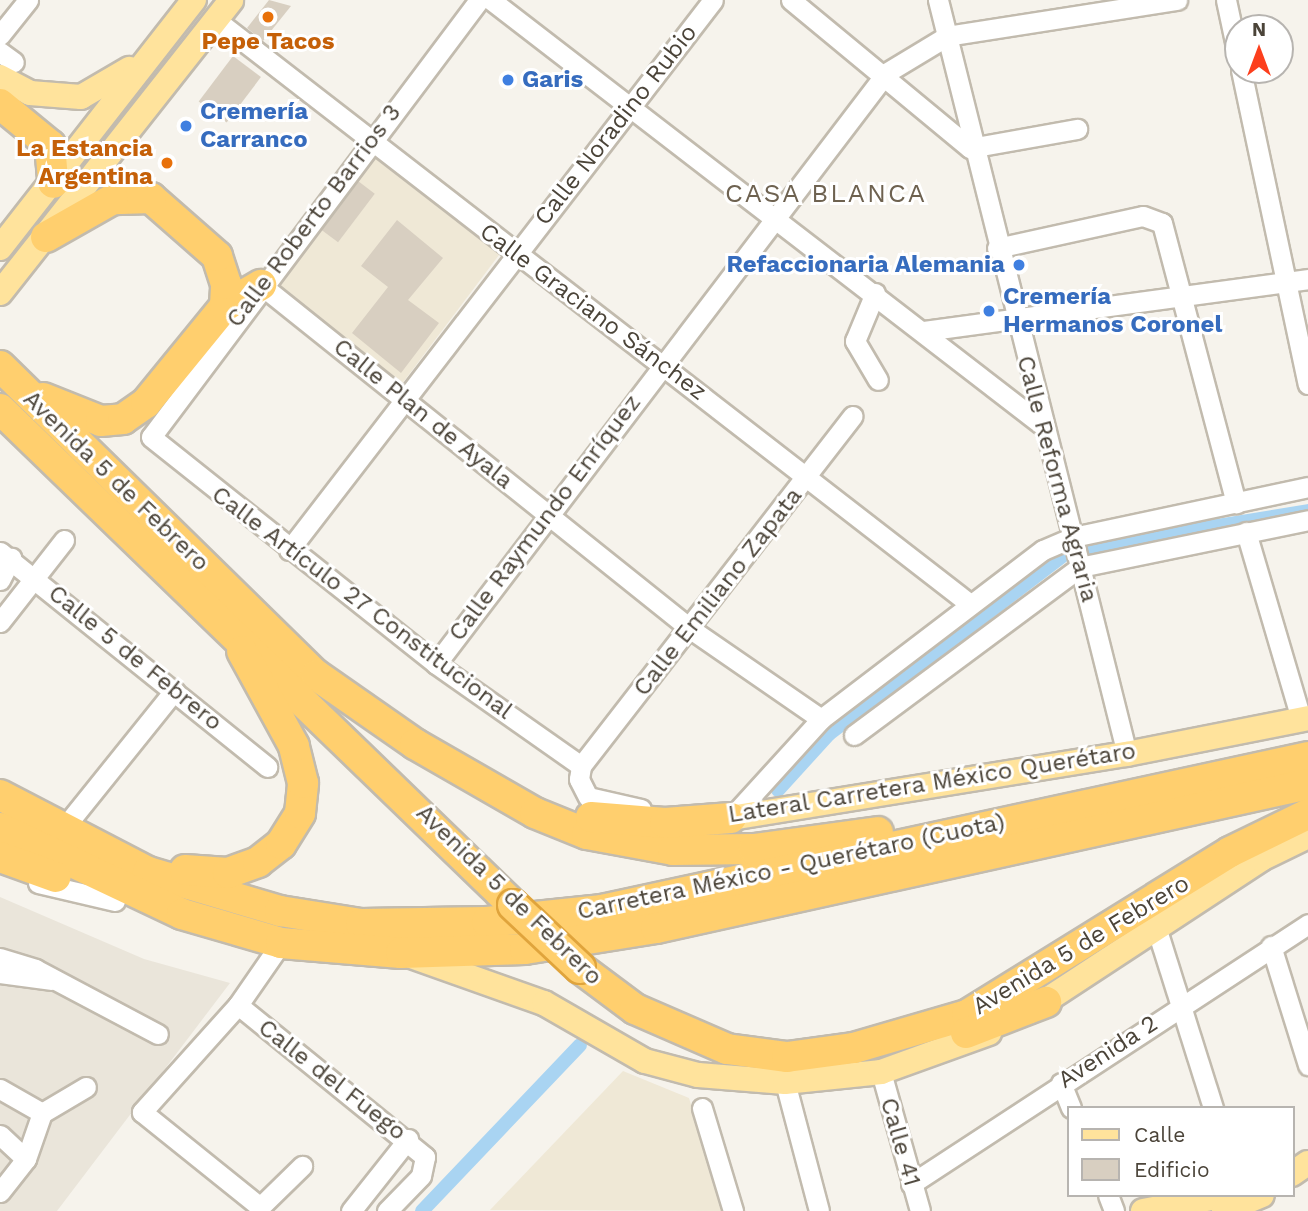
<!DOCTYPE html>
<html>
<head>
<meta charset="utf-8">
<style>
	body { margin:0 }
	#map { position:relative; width:1308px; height:1211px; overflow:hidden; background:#f6f3ec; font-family:"Work Sans",sans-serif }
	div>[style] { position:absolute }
	.residential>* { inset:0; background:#eae5da }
	.education>* { inset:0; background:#efe8d6; transform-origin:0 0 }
	.canal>* { height:14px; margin:-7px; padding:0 7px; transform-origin:7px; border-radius:7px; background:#a9d4f2 }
	.building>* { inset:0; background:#d8cfc1; transform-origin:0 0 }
	.roads { filter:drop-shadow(2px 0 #c2bbae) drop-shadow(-2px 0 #c2bbae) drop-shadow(0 2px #c2bbae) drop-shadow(0 -2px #c2bbae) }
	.minor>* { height:19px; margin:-9.5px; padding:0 9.5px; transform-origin:9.5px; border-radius:9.5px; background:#fff }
	.major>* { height:24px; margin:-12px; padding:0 12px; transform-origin:12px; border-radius:12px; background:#ffe39c }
	.highway>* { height:30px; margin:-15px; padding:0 15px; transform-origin:15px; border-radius:15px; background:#ffcf6e }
	.bridges { filter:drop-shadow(2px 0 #e0a43c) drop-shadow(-2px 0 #e0a43c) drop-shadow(0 2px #e0a43c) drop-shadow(0 -2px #e0a43c) }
	.highway-bridge>* { height:30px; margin:-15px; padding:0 15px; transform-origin:15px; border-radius:15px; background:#ffcf6e }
	.dots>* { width:19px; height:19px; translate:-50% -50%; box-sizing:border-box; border:4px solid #fff; border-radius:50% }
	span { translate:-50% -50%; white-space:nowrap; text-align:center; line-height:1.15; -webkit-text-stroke:6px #fff; paint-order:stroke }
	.food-label { font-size:24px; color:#c56008; font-weight:700 }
	.right { translate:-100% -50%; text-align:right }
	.shop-label { font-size:24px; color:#366cbe; font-weight:700 }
	.left { translate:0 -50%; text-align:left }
	.street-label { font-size:24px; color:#4b4439 }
	.neighbourhood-label { font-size:26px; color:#6e6250; letter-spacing:2px }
	.legend { position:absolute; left:1067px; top:1106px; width:228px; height:91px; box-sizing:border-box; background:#fff; border:2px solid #b7b4b0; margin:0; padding:9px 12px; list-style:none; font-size:21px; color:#4b4439 }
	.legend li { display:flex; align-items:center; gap:14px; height:35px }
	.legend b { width:35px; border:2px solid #b7b4b0 }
	.north { position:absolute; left:1224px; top:14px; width:70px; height:70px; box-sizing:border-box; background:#fff; border:2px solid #b7b4b0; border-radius:50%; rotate:0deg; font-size:19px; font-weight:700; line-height:28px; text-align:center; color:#4b4439 }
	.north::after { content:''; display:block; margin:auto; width:24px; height:32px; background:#fc3f1d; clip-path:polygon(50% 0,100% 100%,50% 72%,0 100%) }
</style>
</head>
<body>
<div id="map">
	<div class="residential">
		<div style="clip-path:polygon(0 897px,144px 959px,230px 983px,57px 1211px,0 1211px)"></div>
	</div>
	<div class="education">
		<div style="left:371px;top:154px;width:163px;height:167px;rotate:37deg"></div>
		<div style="clip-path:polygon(623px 1071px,689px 1098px,723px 1211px,490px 1210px)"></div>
	</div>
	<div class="canal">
		<div style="left:1089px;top:547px;width:222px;rotate:-9.3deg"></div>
		<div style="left:778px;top:790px;width:76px;rotate:-47.7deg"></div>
		<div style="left:829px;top:734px;width:292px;rotate:-37.3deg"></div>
		<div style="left:422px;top:1211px;width:229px;rotate:-46.4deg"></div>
	</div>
	<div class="building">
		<div style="clip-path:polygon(269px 0,291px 6px,263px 41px,247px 28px)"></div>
		<div style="left:233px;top:56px;width:35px;height:57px;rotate:37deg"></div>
		<div style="left:358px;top:181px;width:21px;height:61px;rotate:37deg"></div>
		<div style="clip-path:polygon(397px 220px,443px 258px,408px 300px,439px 323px,401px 373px,352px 333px,388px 287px,361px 266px)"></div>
	</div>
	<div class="roads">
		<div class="minor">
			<div style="left:479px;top:0;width:546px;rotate:126.89deg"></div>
			<div style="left:151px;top:437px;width:364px;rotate:38.5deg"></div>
			<div style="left:436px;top:664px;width:177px;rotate:35.1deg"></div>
			<div style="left:491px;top:0;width:694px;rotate:37.63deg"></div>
			<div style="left:791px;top:0;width:232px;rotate:39.6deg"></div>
			<div style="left:970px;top:148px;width:109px;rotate:-10.1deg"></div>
			<div style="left:938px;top:0;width:777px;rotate:75.93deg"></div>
			<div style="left:1226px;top:0;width:57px;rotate:77.9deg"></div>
			<div style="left:216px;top:20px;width:954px;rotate:37.76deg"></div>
			<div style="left:0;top:35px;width:45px;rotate:-51.3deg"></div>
			<div style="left:0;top:52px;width:17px;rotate:36deg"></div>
			<div style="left:1241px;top:70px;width:321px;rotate:78deg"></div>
			<div style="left:997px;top:248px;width:149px;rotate:-12.4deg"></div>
			<div style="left:1143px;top:216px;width:20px;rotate:20deg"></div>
			<div style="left:1162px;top:223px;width:290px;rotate:75.2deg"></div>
			<div style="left:261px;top:285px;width:552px;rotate:38.68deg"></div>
			<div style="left:692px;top:630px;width:157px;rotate:34.6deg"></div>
			<div style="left:875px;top:293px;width:52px;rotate:112.6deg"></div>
			<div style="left:855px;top:341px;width:45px;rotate:59.5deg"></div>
			<div style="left:924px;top:331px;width:388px;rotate:-7.7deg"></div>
			<div style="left:1246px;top:532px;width:195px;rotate:73.6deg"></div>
			<div style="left:289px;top:550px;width:694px;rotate:-52.37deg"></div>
			<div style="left:0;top:552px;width:343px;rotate:38.8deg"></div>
			<div style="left:0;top:580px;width:25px;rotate:-63deg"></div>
			<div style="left:0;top:622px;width:104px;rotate:-52deg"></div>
			<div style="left:436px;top:664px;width:743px;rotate:-52.71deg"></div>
			<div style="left:886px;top:73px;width:71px;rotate:-31.2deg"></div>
			<div style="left:947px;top:36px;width:233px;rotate:-8.9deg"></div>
			<div style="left:854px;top:735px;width:282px;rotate:-36.6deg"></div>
			<div style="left:1080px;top:567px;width:233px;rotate:-11.6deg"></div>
			<div style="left:641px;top:809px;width:54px;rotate:-167.2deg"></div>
			<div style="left:588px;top:797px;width:20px;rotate:-117deg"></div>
			<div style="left:579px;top:779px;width:13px;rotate:-81deg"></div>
			<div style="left:581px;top:766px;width:443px;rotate:-52.2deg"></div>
			<div style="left:723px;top:817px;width:8px;rotate:7deg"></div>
			<div style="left:731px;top:818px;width:134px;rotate:-47.7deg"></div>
			<div style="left:821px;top:719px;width:279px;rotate:-37.3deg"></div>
			<div style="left:1043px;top:550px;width:33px;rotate:-23deg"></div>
			<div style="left:1073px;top:537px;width:240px;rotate:-12deg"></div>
			<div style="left:67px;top:824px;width:171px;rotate:-51.2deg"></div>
			<div style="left:38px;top:883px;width:79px;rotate:13.2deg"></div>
			<div style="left:1156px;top:927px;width:190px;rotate:72.5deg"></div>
			<div style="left:281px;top:943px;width:75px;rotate:124.7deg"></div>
			<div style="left:238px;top:1005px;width:144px;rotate:131.9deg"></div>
			<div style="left:142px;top:1112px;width:151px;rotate:38.8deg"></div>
			<div style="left:260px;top:1207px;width:59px;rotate:-44.3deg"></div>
			<div style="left:1271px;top:946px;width:125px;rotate:72.7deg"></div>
			<div style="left:0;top:958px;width:37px;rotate:17deg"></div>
			<div style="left:35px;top:969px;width:139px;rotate:27.9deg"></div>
			<div style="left:0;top:973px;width:51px;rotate:7.8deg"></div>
			<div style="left:238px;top:1005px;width:241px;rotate:39.1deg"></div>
			<div style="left:425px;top:1157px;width:19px;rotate:102deg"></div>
			<div style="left:421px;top:1176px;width:49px;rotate:134.2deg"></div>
			<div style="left:881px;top:1072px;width:144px;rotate:74.3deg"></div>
			<div style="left:785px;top:1082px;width:133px;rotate:75.2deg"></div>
			<div style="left:1061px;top:1083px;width:27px;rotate:68deg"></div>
			<div style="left:0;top:1089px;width:48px;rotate:29.7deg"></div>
			<div style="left:702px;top:1108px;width:108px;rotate:73.2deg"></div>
			<div style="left:0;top:1135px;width:35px;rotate:43deg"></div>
			<div style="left:911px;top:1184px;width:475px;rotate:-33.2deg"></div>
			<div style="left:0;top:1192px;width:42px;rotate:-51.8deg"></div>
			<div style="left:26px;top:1159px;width:49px;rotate:-70.8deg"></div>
			<div style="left:42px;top:1113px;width:51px;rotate:-30.6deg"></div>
			<div style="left:1108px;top:1195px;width:17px;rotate:69deg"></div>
			<div style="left:351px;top:1211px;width:92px;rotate:-51.6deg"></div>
		</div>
		<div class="major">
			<div style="left:0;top:77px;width:34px;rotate:28deg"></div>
			<div style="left:30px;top:93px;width:51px;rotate:4.5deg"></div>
			<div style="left:81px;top:97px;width:56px;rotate:-30.3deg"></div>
			<div style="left:0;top:248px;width:315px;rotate:-52deg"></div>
			<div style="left:0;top:293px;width:373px;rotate:-51.7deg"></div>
			<div style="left:731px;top:818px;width:401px;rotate:-9.2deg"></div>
			<div style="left:1127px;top:754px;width:185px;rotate:-11.2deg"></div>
			<div style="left:411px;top:956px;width:141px;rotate:19.5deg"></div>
			<div style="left:544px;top:1003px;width:116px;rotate:29.9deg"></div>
			<div style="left:645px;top:1061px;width:55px;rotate:14.8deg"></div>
			<div style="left:698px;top:1075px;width:87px;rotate:4.6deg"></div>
			<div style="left:785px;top:1082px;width:97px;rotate:-5.9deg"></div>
			<div style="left:881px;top:1072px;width:115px;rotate:-19.9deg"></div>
			<div style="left:1030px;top:1011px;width:277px;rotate:-33.3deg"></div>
			<div style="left:1261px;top:859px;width:52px;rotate:-26.1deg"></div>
			<div style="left:1292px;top:1174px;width:19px;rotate:-35deg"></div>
			<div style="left:1143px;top:1211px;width:86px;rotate:-10.8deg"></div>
			<div style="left:1224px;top:1211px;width:41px;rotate:-22.8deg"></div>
		</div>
		<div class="highway">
			<div style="left:0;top:104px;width:65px;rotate:39.4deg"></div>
			<div style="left:50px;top:145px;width:38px;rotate:85deg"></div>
			<div style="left:225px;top:306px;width:42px;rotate:-30.3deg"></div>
			<div style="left:0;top:366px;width:442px;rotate:44.4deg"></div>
			<div style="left:316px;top:675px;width:121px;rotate:34.9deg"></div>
			<div style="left:415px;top:744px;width:138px;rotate:29.9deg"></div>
			<div style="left:535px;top:813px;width:56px;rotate:22deg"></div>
			<div style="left:587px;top:834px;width:87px;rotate:10.5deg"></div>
			<div style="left:673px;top:850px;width:81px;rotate:-0.7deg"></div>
			<div style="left:754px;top:849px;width:125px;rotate:-7.8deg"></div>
			<div style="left:43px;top:398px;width:62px;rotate:21.6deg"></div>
			<div style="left:101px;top:421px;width:22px;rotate:-5deg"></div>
			<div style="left:123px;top:419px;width:28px;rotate:-35deg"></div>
			<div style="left:146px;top:403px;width:125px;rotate:-50.8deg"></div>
			<div style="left:225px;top:306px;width:22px;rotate:-87deg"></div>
			<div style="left:226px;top:284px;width:29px;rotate:-108deg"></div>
			<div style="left:217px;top:256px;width:88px;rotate:-138.7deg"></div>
			<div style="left:151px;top:198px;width:38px;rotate:178deg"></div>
			<div style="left:113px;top:199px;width:77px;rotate:150.4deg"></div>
			<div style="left:0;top:409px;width:714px;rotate:44.03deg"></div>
			<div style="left:0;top:795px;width:167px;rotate:27.5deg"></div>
			<div style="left:148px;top:872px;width:138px;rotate:16.5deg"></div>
			<div style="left:280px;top:911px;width:82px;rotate:9.1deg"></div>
			<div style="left:361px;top:924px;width:126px;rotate:-0.9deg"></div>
			<div style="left:487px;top:922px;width:116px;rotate:-6deg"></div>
			<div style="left:602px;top:910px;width:722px;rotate:-12.23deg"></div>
			<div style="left:591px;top:817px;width:74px;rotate:4.6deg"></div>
			<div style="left:665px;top:823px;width:66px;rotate:-4.3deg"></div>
			<div style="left:0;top:828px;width:201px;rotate:25.3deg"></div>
			<div style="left:182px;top:914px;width:103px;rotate:16.3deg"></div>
			<div style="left:281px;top:943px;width:120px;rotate:4.8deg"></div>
			<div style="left:401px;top:953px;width:124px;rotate:-1.8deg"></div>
			<div style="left:525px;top:949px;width:133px;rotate:-9.1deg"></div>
			<div style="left:656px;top:928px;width:668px;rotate:-12.45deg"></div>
			<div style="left:0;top:857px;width:59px;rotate:19.7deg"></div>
			<div style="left:185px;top:870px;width:43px;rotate:4deg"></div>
			<div style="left:228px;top:873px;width:32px;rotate:-20deg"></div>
			<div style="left:258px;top:862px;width:29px;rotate:-38deg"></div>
			<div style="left:281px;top:844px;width:36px;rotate:-58deg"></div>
			<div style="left:300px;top:813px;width:30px;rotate:-84deg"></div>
			<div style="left:303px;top:783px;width:38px;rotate:-104deg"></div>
			<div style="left:294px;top:746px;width:108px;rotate:-118.7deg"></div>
			<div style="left:580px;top:968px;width:69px;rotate:36.7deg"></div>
			<div style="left:635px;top:1009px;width:100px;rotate:23.5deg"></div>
			<div style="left:727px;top:1049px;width:61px;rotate:7.6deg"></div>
			<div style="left:787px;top:1057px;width:68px;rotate:-7.7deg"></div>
			<div style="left:854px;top:1048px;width:118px;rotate:-16.3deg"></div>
			<div style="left:967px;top:1015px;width:309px;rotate:-31.8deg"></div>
			<div style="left:1230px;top:852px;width:87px;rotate:-26deg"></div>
			<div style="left:966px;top:1033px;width:86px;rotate:-21.2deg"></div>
		</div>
	</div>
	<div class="bridges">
		<div class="highway-bridge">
			<div style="left:513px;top:905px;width:92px;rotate:43.2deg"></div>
		</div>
	</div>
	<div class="dots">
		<div style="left:268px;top:17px;background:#e8710a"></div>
		<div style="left:508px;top:80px;background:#3f7fe0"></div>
		<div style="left:186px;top:126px;background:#3f7fe0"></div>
		<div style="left:167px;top:163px;background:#e8710a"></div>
		<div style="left:1019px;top:265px;background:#3f7fe0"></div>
		<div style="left:989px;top:311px;background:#3f7fe0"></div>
	</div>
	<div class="food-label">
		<span style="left:268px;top:42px">Pepe Tacos</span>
		<span class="right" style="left:153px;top:163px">La Estancia<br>Argentina</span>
	</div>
	<div class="shop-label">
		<span class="left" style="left:522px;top:80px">Garis</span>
		<span class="left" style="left:200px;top:126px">Cremería<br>Carranco</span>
		<span class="right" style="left:1005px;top:265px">Refaccionaria Alemania</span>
		<span class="left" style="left:1003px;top:311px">Cremería<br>Hermanos Coronel</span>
	</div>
	<div class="street-label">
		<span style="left:616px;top:125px;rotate:-52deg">Calle Noradino Rubio</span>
		<span style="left:314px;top:216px;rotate:-53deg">Calle Roberto Barrios 3</span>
		<span style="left:593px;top:312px;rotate:37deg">Calle Graciano Sánchez</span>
		<span style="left:423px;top:414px;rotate:39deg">Calle Plan de Ayala</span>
		<span style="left:1057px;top:479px;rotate:75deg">Calle Reforma Agraria</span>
		<span style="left:116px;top:481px;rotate:44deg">Avenida 5 de Febrero</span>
		<span style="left:545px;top:518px;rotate:-53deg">Calle Raymundo Enríquez</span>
		<span style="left:718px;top:592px;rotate:-52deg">Calle Emiliano Zapata</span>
		<span style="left:362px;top:603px;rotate:37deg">Calle Artículo 27 Constitucional</span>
		<span style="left:135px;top:658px;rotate:39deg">Calle 5 de Febrero</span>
		<span style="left:932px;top:783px;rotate:-9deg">Lateral Carretera México Querétaro</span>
		<span style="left:791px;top:867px;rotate:-12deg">Carretera México - Querétaro (Cuota)</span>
		<span style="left:509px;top:895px;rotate:44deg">Avenida 5 de Febrero</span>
		<span style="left:1081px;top:945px;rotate:-31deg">Avenida 5 de Febrero</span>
		<span style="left:1108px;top:1052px;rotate:-33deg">Avenida 2</span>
		<span style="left:332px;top:1080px;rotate:38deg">Calle del Fuego</span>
		<span style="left:900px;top:1142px;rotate:74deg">Calle 41</span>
	</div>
	<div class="neighbourhood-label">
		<span style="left:826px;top:194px">CASA BLANCA</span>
	</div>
	<ul class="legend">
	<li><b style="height:9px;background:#ffe39c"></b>Calle</li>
	<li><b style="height:19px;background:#d8cfc1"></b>Edificio</li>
	</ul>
	<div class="north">N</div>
</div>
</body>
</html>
